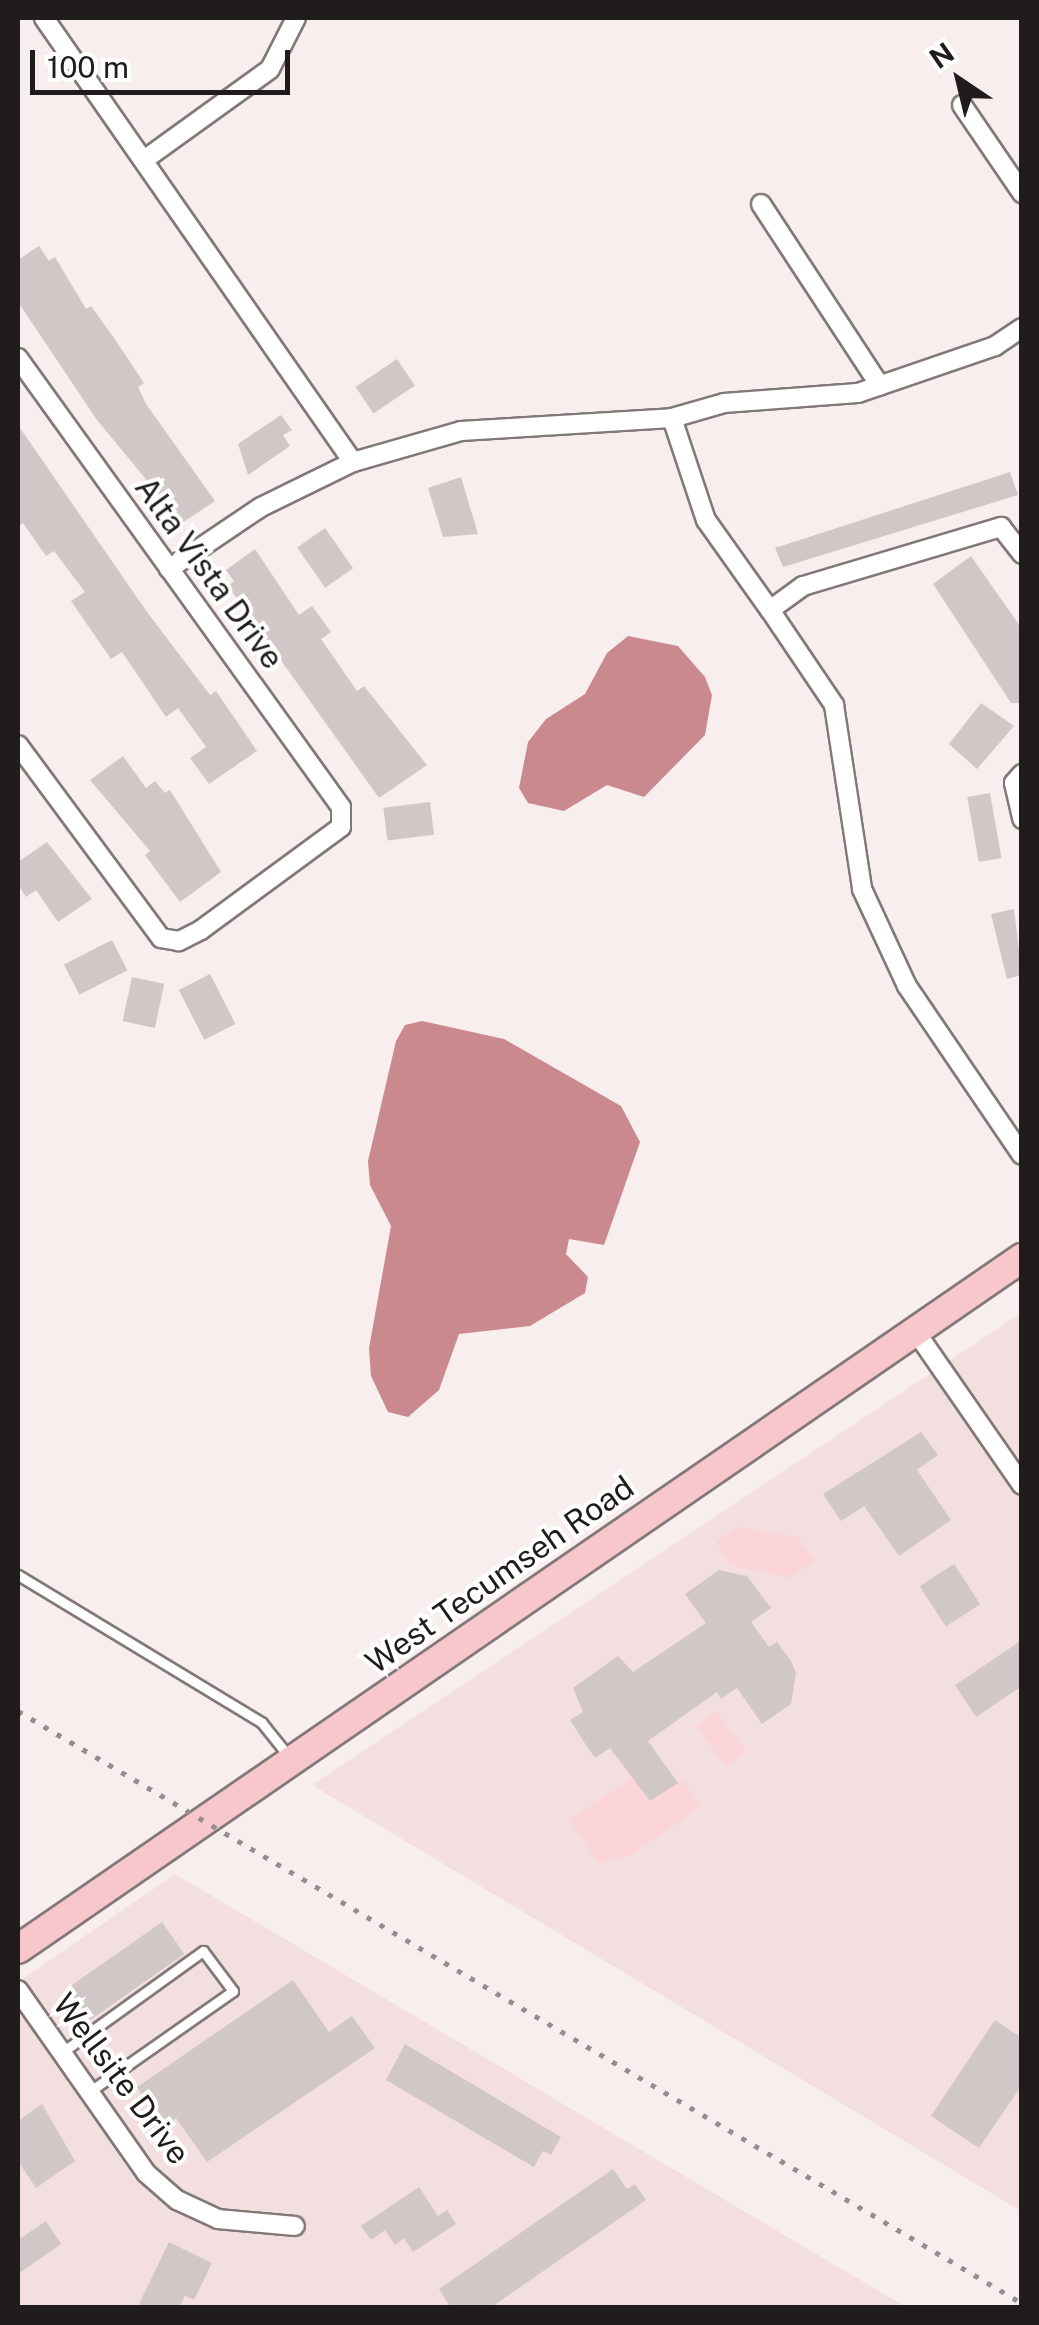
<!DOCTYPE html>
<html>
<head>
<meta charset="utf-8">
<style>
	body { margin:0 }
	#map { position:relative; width:1039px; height:2325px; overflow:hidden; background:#f9eeee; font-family:"Public Sans",sans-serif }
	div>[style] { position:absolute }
	.built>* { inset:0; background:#f3dfe0 }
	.green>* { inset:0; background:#fbd5d8; transform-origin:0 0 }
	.water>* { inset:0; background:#ca898e }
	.building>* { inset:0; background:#d1c7c7; transform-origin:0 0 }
	.roads { filter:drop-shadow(2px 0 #827878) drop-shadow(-2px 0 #827878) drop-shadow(0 2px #827878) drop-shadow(0 -2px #827878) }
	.lane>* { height:9px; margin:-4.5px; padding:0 4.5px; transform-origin:4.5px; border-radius:4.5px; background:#fff }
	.street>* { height:18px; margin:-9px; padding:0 9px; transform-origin:9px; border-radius:9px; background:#fff }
	.primary>* { height:28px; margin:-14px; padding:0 14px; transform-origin:14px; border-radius:14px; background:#f7c7cb }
	.rail>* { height:5px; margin-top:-2.5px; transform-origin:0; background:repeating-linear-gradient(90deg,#968e8e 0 5px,transparent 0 15px) }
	span { translate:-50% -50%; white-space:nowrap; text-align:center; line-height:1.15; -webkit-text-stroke:8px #fff; paint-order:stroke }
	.street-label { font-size:32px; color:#201c1c }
	.frame { position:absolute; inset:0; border:20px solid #201c1c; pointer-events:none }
	.north { position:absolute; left:909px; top:30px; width:100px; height:100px; -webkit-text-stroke:8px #fff; paint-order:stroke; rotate:325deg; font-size:28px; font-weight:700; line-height:40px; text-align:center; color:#201c1c }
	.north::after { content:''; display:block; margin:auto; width:35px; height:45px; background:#201c1c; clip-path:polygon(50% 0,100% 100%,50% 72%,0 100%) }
	.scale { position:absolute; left:30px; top:50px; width:260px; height:45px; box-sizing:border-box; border:5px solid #201c1c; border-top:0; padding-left:12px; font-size:30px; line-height:35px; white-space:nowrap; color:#201c1c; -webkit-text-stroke:8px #fff; paint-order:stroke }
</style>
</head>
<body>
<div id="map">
	<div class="built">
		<div style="clip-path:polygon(1021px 1313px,1021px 2211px,312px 1785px)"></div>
		<div style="clip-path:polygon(175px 1874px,906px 2307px,18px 2307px,18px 1982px)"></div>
	</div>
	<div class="green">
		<div style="clip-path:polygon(737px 1527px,798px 1537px,815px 1560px,790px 1578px,731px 1565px,716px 1542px)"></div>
		<div style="left:717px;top:1711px;width:50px;height:25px;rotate:55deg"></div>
		<div style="clip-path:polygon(633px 1777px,650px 1801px,683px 1780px,700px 1807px,632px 1855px,598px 1863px,569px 1820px)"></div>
	</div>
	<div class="water">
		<div style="clip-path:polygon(628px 636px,678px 646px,705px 677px,712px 695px,705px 735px,644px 797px,607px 785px,564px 811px,528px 803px,519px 788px,528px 742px,546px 719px,585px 694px,607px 653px)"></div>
		<div style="clip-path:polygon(422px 1021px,504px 1039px,621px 1106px,640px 1142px,604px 1245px,569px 1239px,566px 1254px,588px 1277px,585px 1293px,530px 1326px,459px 1334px,439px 1390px,408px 1417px,388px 1412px,371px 1376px,369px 1348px,391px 1226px,370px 1185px,368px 1161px,396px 1041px,405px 1025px)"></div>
	</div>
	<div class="building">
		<div style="clip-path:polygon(39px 246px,49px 261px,55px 257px,86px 309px,91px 306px,114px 338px,144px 383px,138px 387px,146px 404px,215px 501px,182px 523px,97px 420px,18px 302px,18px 260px)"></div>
		<div style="left:397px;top:359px;width:32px;height:50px;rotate:56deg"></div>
		<div style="clip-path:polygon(281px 415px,292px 430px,283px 435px,290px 446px,248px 475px,238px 444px)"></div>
		<div style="clip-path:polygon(18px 425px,147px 612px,210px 695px,216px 691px,257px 751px,209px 784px,190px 758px,206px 747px,178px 708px,166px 717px,122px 652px,111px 659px,71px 601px,85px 592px,54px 551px,46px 556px,23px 523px,18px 527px)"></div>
		<div style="clip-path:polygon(1010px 472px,1018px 495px,783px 567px,775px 548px)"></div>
		<div style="clip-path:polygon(461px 477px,478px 534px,443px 537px,428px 488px)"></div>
		<div style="left:325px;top:528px;width:49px;height:34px;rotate:55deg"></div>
		<div style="clip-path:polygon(255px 549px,299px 615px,312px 606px,331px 632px,321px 639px,357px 691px,364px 686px,427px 765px,379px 798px,228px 586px,234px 581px,226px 570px)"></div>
		<div style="clip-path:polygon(971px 556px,1022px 629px,1022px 703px,1011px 703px,933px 584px)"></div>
		<div style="clip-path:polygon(981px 703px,1014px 726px,977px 769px,949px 744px)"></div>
		<div style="clip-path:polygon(123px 756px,146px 788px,155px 781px,165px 793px,170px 790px,221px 872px,180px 902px,145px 855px,150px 851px,90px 780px)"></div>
		<div style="left:990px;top:793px;width:66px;height:23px;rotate:80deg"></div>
		<div style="left:430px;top:802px;width:33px;height:47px;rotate:83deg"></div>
		<div style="clip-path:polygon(47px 842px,92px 899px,58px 922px,36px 890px,26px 897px,18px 884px,18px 862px)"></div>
		<div style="clip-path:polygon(1014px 909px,1022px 975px,1007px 979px,991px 914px)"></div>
		<div style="left:112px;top:940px;width:34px;height:54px;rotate:63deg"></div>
		<div style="left:210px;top:974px;width:56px;height:35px;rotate:63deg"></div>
		<div style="left:132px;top:977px;width:33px;height:45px;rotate:12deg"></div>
		<div style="clip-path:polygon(921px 1432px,938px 1455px,917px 1470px,951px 1520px,899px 1556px,864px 1506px,841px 1521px,823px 1494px)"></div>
		<div style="left:954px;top:1564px;width:48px;height:41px;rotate:57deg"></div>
		<div style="clip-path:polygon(719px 1570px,747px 1576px,771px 1608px,751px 1622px,769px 1647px,777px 1642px,791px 1661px,796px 1673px,791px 1704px,762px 1724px,737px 1688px,721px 1699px,717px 1692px,648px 1741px,678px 1783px,650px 1801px,610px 1748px,595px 1758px,584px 1742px,570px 1720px,583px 1712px,573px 1688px,618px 1656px,633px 1672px,706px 1623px,685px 1594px)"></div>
		<div style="clip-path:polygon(1022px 1640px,1022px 1686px,976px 1717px,955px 1685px)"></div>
		<div style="left:162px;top:1922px;width:39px;height:115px;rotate:55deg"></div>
		<div style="clip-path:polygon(293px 1980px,329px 2032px,352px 2016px,375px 2048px,207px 2162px,176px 2118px,164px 2127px,137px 2087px)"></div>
		<div style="clip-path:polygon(995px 2020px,1022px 2038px,1022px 2085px,979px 2148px,931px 2116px)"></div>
		<div style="clip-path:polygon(405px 2044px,561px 2137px,551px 2155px,543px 2151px,534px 2167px,386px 2080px)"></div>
		<div style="clip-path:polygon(42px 2104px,75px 2161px,36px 2188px,18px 2161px,18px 2121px)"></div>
		<div style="clip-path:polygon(613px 2169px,627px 2189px,635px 2184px,646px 2200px,490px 2308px,451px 2308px,439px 2289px)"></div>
		<div style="clip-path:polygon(419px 2187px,438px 2216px,447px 2210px,456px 2224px,413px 2252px,404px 2238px,395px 2245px,385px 2230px,371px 2240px,361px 2226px)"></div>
		<div style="clip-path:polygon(46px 2221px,61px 2244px,18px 2274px,18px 2240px)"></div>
		<div style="clip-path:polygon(169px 2242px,212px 2263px,194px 2300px,185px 2296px,179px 2308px,137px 2308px)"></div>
	</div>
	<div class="roads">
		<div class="lane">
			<div style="left:18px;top:1575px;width:285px;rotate:31.2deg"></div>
			<div style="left:262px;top:1723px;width:45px;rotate:51.3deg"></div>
			<div style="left:61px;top:2053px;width:175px;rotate:-35.7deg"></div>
			<div style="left:203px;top:1951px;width:50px;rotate:53.1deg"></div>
			<div style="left:233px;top:1991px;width:176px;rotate:145deg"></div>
		</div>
		<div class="street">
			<div style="left:44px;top:18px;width:541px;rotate:55.16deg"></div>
			<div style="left:962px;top:105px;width:107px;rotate:55.7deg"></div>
			<div style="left:144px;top:160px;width:155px;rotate:-35.8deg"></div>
			<div style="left:270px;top:69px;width:57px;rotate:-63deg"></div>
			<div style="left:761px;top:204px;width:217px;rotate:56.8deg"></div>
			<div style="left:18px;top:358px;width:553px;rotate:54.27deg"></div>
			<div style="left:341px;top:807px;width:20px;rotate:90deg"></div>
			<div style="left:341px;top:827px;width:174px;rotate:143.7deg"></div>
			<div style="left:201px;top:930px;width:25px;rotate:153deg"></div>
			<div style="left:179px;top:941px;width:18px;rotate:-171deg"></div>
			<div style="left:161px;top:938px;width:240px;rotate:-126.5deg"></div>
			<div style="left:672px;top:418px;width:54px;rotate:-16.1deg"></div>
			<div style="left:724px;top:403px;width:134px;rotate:-4.3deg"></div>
			<div style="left:858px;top:393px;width:145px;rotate:-18.9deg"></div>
			<div style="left:995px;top:346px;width:32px;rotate:-34deg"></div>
			<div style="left:169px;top:569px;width:111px;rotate:-34deg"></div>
			<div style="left:261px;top:507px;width:102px;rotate:-26.1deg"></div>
			<div style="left:353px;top:462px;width:112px;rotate:-16deg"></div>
			<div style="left:461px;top:431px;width:211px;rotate:-3.5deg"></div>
			<div style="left:672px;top:418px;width:108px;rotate:71.6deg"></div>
			<div style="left:706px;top:520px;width:110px;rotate:54.6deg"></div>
			<div style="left:770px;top:610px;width:41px;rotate:-36deg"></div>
			<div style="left:803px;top:586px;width:207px;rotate:-16.6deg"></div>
			<div style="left:1001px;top:527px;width:34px;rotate:52deg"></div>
			<div style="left:770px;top:610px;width:115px;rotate:56deg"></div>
			<div style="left:834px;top:705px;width:186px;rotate:81.3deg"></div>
			<div style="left:862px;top:889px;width:107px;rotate:65.1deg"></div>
			<div style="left:907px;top:986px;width:204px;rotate:55.8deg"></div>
			<div style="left:1022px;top:774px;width:12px;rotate:132deg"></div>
			<div style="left:1014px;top:783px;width:37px;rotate:77deg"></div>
			<div style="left:916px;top:1332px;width:186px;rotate:55.3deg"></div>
			<div style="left:18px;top:1990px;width:223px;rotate:55deg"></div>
			<div style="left:146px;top:2173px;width:41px;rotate:41.1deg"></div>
			<div style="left:177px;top:2200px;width:45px;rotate:24.9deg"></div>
			<div style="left:218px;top:2219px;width:77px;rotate:5.2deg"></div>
		</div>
		<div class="primary">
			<div style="left:18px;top:1949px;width:1219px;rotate:-34.54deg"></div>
		</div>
	</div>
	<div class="rail">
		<div style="left:18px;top:1711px;width:1166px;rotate:30.53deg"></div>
	</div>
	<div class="street-label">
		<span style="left:209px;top:573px;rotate:54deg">Alta Vista Drive</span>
		<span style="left:500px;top:1575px;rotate:-35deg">West Tecumseh Road</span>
		<span style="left:121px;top:2079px;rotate:53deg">Wellsite Drive</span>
	</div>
	<div class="frame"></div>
	<div class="north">N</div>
	<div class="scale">100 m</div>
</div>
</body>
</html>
